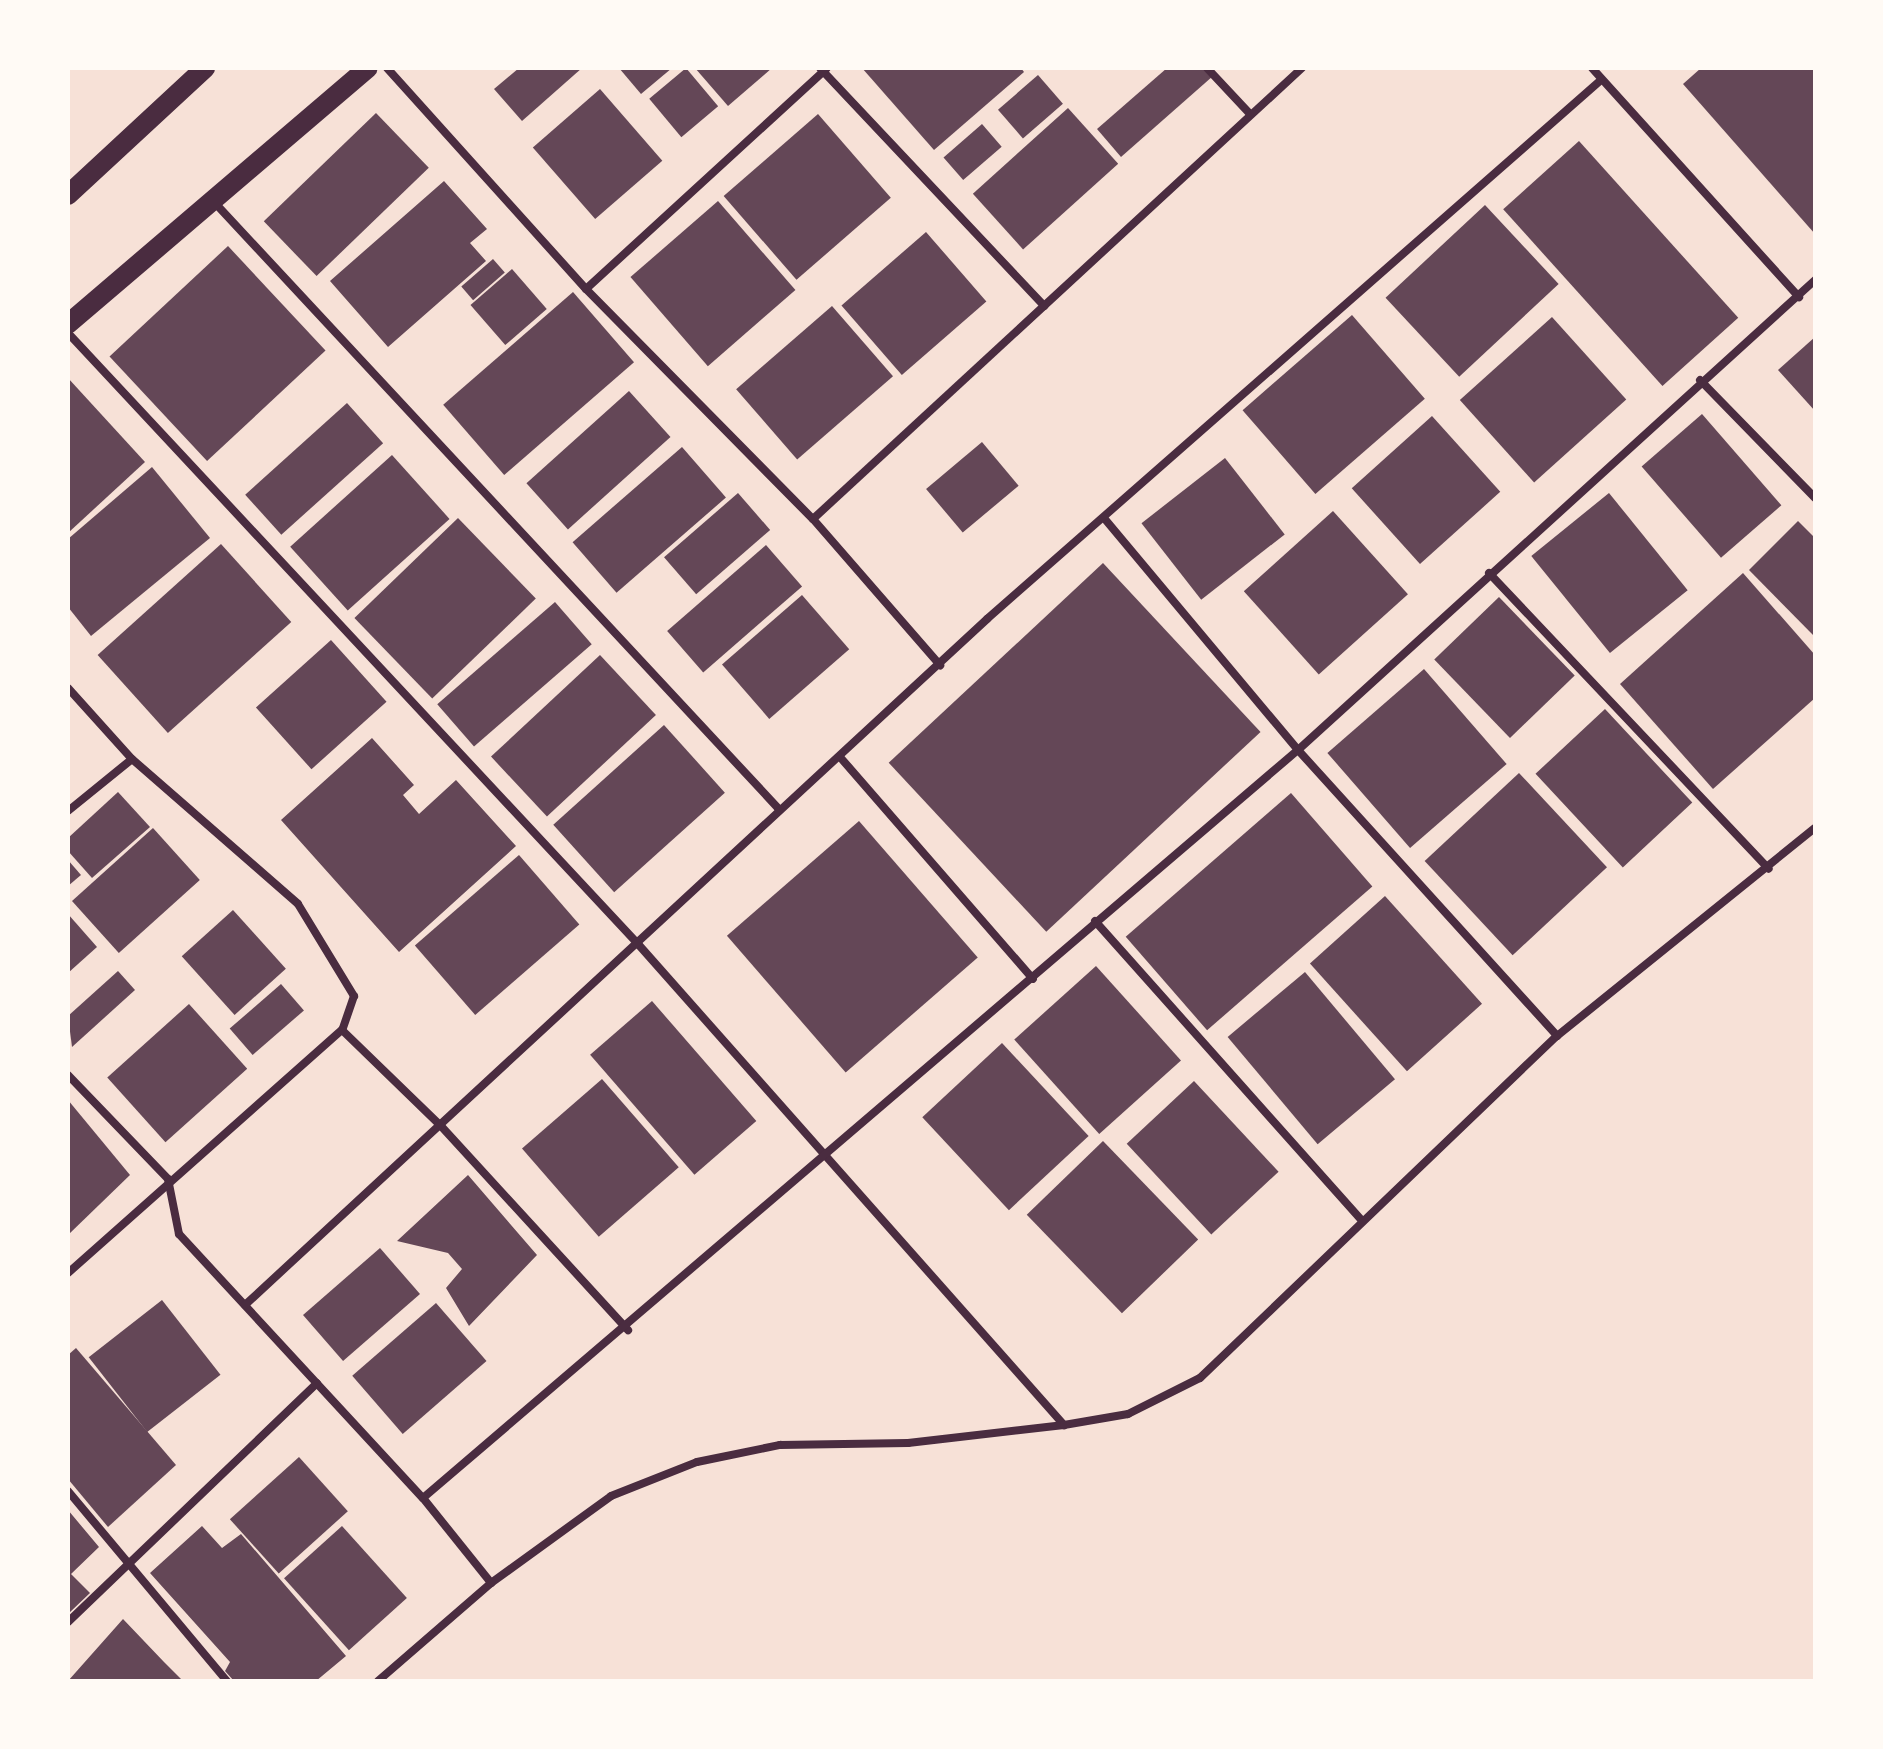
<!DOCTYPE html>
<html>
<head>
<meta charset="utf-8">
<style>
	body { margin:0 }
	#map { position:relative; width:1883px; height:1749px; overflow:hidden; background:#f7e1d7; font-family:"Titillium Web",sans-serif }
	div>[style] { position:absolute }
	.building>* { inset:0; background:#644757; transform-origin:0 0 }
	.minor>* { height:8px; margin:-4px; padding:0 4px; transform-origin:4px; border-radius:4px; background:#4a2c40 }
	.primary>* { height:20px; margin:-10px; padding:0 10px; transform-origin:10px; border-radius:10px; background:#4a2c40 }
	span { translate:-50% -50%; white-space:nowrap; text-align:center; line-height:1.15; -webkit-text-stroke:6px #fffaf5; paint-order:stroke }
	.frame { position:absolute; inset:0; border:70px solid #fffaf5; pointer-events:none }
</style>
</head>
<body>
<div id="map">
	<div class="building">
		<div style="clip-path:polygon(519px 68px,582px 68px,522px 121px,494px 89px)"></div>
		<div style="clip-path:polygon(619px 68px,672px 68px,641px 94px)"></div>
		<div style="left:686px;top:68px;width:50px;height:48px;rotate:50deg"></div>
		<div style="clip-path:polygon(695px 68px,772px 68px,728px 106px)"></div>
		<div style="clip-path:polygon(862px 68px,1021px 68px,1024px 72px,934px 150px)"></div>
		<div style="clip-path:polygon(1167px 68px,1206px 68px,1213px 76px,1121px 157px,1097px 129px)"></div>
		<div style="clip-path:polygon(1701px 68px,1815px 68px,1815px 234px,1683px 84px)"></div>
		<div style="left:1038px;top:75px;width:38px;height:53px;rotate:49deg"></div>
		<div style="left:600px;top:89px;width:95px;height:89px;rotate:49deg"></div>
		<div style="left:1068px;top:108px;width:75px;height:128px;rotate:48deg"></div>
		<div style="left:376px;top:113px;width:76px;height:156px;rotate:46deg"></div>
		<div style="left:818px;top:114px;width:111px;height:125px;rotate:49deg"></div>
		<div style="left:982px;top:124px;width:30px;height:51px;rotate:49deg"></div>
		<div style="left:1579px;top:141px;width:238px;height:102px;rotate:48deg"></div>
		<div style="clip-path:polygon(444px 181px,487px 229px,470px 243px,486px 261px,388px 347px,330px 281px)"></div>
		<div style="left:718px;top:201px;width:118px;height:116px;rotate:49deg"></div>
		<div style="left:1485px;top:205px;width:108px;height:136px;rotate:47deg"></div>
		<div style="left:926px;top:232px;width:92px;height:112px;rotate:49deg"></div>
		<div style="left:228px;top:246px;width:143px;height:162px;rotate:47deg"></div>
		<div style="left:493px;top:259px;width:18px;height:42px;rotate:49deg"></div>
		<div style="left:512px;top:269px;width:53px;height:55px;rotate:49deg"></div>
		<div style="left:573px;top:292px;width:93px;height:172px;rotate:49deg"></div>
		<div style="left:832px;top:306px;width:93px;height:127px;rotate:49deg"></div>
		<div style="left:1352px;top:315px;width:111px;height:145px;rotate:49deg"></div>
		<div style="left:1552px;top:317px;width:111px;height:124px;rotate:48deg"></div>
		<div style="clip-path:polygon(1815px 337px,1815px 411px,1778px 370px)"></div>
		<div style="clip-path:polygon(68px 378px,145px 462px,68px 533px)"></div>
		<div style="left:629px;top:391px;width:62px;height:138px;rotate:48deg"></div>
		<div style="left:347px;top:403px;width:54px;height:137px;rotate:48deg"></div>
		<div style="left:1702px;top:414px;width:121px;height:80px;rotate:49deg"></div>
		<div style="left:1432px;top:416px;width:102px;height:108px;rotate:48deg"></div>
		<div style="left:982px;top:442px;width:57px;height:73px;rotate:50deg"></div>
		<div style="left:682px;top:447px;width:67px;height:145px;rotate:49deg"></div>
		<div style="left:392px;top:455px;width:86px;height:137px;rotate:48deg"></div>
		<div style="left:1225px;top:458px;width:97px;height:106px;rotate:52deg"></div>
		<div style="clip-path:polygon(152px 467px,210px 538px,91px 636px,68px 607px,68px 539px)"></div>
		<div style="left:738px;top:493px;width:49px;height:98px;rotate:49deg"></div>
		<div style="left:1609px;top:493px;width:125px;height:100px;rotate:51deg"></div>
		<div style="left:1333px;top:511px;width:112px;height:120px;rotate:48deg"></div>
		<div style="left:458px;top:518px;width:112px;height:144px;rotate:46deg"></div>
		<div style="clip-path:polygon(1798px 521px,1815px 538px,1815px 637px,1749px 570px)"></div>
		<div style="left:221px;top:544px;width:105px;height:166px;rotate:48deg"></div>
		<div style="left:766px;top:545px;width:55px;height:131px;rotate:49deg"></div>
		<div style="left:1103px;top:563px;width:231px;height:293px;rotate:47deg"></div>
		<div style="clip-path:polygon(1743px 573px,1815px 655px,1815px 698px,1713px 789px,1620px 684px)"></div>
		<div style="left:802px;top:595px;width:72px;height:106px;rotate:49deg"></div>
		<div style="left:1499px;top:597px;width:109px;height:90px;rotate:46deg"></div>
		<div style="left:555px;top:602px;width:56px;height:156px;rotate:49deg"></div>
		<div style="left:331px;top:640px;width:83px;height:101px;rotate:48deg"></div>
		<div style="left:600px;top:655px;width:82px;height:149px;rotate:47deg"></div>
		<div style="left:1424px;top:669px;width:126px;height:128px;rotate:49deg"></div>
		<div style="left:1605px;top:709px;width:128px;height:95px;rotate:47deg"></div>
		<div style="left:664px;top:725px;width:91px;height:149px;rotate:48deg"></div>
		<div style="clip-path:polygon(372px 738px,414px 785px,403px 795px,419px 814px,456px 780px,516px 846px,399px 952px,281px 820px)"></div>
		<div style="left:1519px;top:773px;width:129px;height:129px;rotate:47deg"></div>
		<div style="clip-path:polygon(118px 792px,150px 827px,92px 878px,68px 851px,68px 838px)"></div>
		<div style="left:1291px;top:793px;width:124px;height:219px;rotate:49deg"></div>
		<div style="left:859px;top:821px;width:181px;height:175px;rotate:49deg"></div>
		<div style="left:153px;top:828px;width:70px;height:109px;rotate:48deg"></div>
		<div style="left:519px;top:855px;width:92px;height:138px;rotate:49deg"></div>
		<div style="clip-path:polygon(68px 860px,81px 875px,68px 886px)"></div>
		<div style="left:1385px;top:896px;width:145px;height:101px;rotate:48deg"></div>
		<div style="left:233px;top:910px;width:79px;height:69px;rotate:48deg"></div>
		<div style="clip-path:polygon(68px 914px,97px 947px,68px 973px)"></div>
		<div style="left:1096px;top:966px;width:127px;height:110px;rotate:48deg"></div>
		<div style="clip-path:polygon(118px 971px,135px 990px,72px 1047px,68px 1016px)"></div>
		<div style="left:1305px;top:972px;width:140px;height:101px;rotate:50deg"></div>
		<div style="left:281px;top:984px;width:35px;height:68px;rotate:49deg"></div>
		<div style="left:652px;top:1001px;width:159px;height:82px;rotate:49deg"></div>
		<div style="left:189px;top:1004px;width:87px;height:110px;rotate:48deg"></div>
		<div style="left:1002px;top:1043px;width:127px;height:109px;rotate:47deg"></div>
		<div style="left:602px;top:1079px;width:117px;height:106px;rotate:49deg"></div>
		<div style="left:1194px;top:1081px;width:124px;height:92px;rotate:47deg"></div>
		<div style="clip-path:polygon(68px 1100px,130px 1175px,68px 1235px)"></div>
		<div style="left:1103px;top:1141px;width:137px;height:106px;rotate:46deg"></div>
		<div style="clip-path:polygon(468px 1175px,537px 1255px,469px 1326px,446px 1288px,462px 1269px,448px 1253px,397px 1241px)"></div>
		<div style="left:380px;top:1248px;width:61px;height:102px;rotate:49deg"></div>
		<div style="left:162px;top:1300px;width:95px;height:93px;rotate:52deg"></div>
		<div style="left:436px;top:1303px;width:77px;height:111px;rotate:49deg"></div>
		<div style="clip-path:polygon(76px 1348px,176px 1465px,108px 1527px,68px 1479px,68px 1355px)"></div>
		<div style="left:299px;top:1457px;width:73px;height:93px;rotate:48deg"></div>
		<div style="clip-path:polygon(68px 1510px,99px 1547px,71px 1574px,90px 1593px,68px 1614px)"></div>
		<div style="clip-path:polygon(202px 1526px,222px 1548px,241px 1534px,346px 1656px,316px 1681px,234px 1681px,225px 1671px,230px 1662px,150px 1573px)"></div>
		<div style="left:342px;top:1526px;width:97px;height:78px;rotate:48deg"></div>
		<div style="clip-path:polygon(123px 1619px,164px 1662px,183px 1681px,68px 1681px)"></div>
	</div>
	<div class="minor">
		<div style="left:387px;top:68px;width:297px;rotate:48deg"></div>
		<div style="left:586px;top:289px;width:323px;rotate:45.4deg"></div>
		<div style="left:813px;top:519px;width:194px;rotate:49deg"></div>
		<div style="left:820px;top:68px;width:327px;rotate:46.7deg"></div>
		<div style="left:1207px;top:68px;width:63px;rotate:46.9deg"></div>
		<div style="left:1592px;top:68px;width:309px;rotate:47.9deg"></div>
		<div style="left:215px;top:203px;width:828px;rotate:47.06deg"></div>
		<div style="left:586px;top:289px;width:326px;rotate:-42.5deg"></div>
		<div style="left:68px;top:333px;width:836px;rotate:46.99deg"></div>
		<div style="left:638px;top:944px;width:643px;rotate:48.47deg"></div>
		<div style="left:1700px;top:380px;width:165px;rotate:45.7deg"></div>
		<div style="left:1104px;top:518px;width:302px;rotate:50.1deg"></div>
		<div style="left:1298px;top:750px;width:386px;rotate:47.8deg"></div>
		<div style="left:813px;top:519px;width:665px;rotate:-42.69deg"></div>
		<div style="left:1489px;top:573px;width:407px;rotate:46.6deg"></div>
		<div style="left:68px;top:688px;width:96px;rotate:48deg"></div>
		<div style="left:132px;top:759px;width:220px;rotate:41.1deg"></div>
		<div style="left:298px;top:904px;width:108px;rotate:58.7deg"></div>
		<div style="left:354px;top:996px;width:36px;rotate:109deg"></div>
		<div style="left:840px;top:757px;width:294px;rotate:49deg"></div>
		<div style="left:68px;top:811px;width:82px;rotate:-39.1deg"></div>
		<div style="left:1095px;top:921px;width:400px;rotate:48.3deg"></div>
		<div style="left:68px;top:1075px;width:144px;rotate:46.1deg"></div>
		<div style="left:168px;top:1179px;width:56px;rotate:78.7deg"></div>
		<div style="left:179px;top:1234px;width:359px;rotate:47.3deg"></div>
		<div style="left:423px;top:1498px;width:109px;rotate:51.3deg"></div>
		<div style="left:68px;top:1273px;width:366px;rotate:-41.6deg"></div>
		<div style="left:342px;top:1030px;width:138px;rotate:44.1deg"></div>
		<div style="left:441px;top:1126px;width:277px;rotate:47.5deg"></div>
		<div style="left:245px;top:1305px;width:1011px;rotate:-42.75deg"></div>
		<div style="left:987px;top:619px;width:817px;rotate:-41.28deg"></div>
		<div style="left:68px;top:1491px;width:248px;rotate:50.1deg"></div>
		<div style="left:423px;top:1498px;width:1151px;rotate:-40.53deg"></div>
		<div style="left:1298px;top:750px;width:699px;rotate:-42.27deg"></div>
		<div style="left:68px;top:1622px;width:345px;rotate:-43.8deg"></div>
		<div style="left:378px;top:1681px;width:150px;rotate:-40.9deg"></div>
		<div style="left:491px;top:1583px;width:148px;rotate:-35.9deg"></div>
		<div style="left:611px;top:1496px;width:92px;rotate:-21.6deg"></div>
		<div style="left:697px;top:1462px;width:85px;rotate:-11.6deg"></div>
		<div style="left:780px;top:1445px;width:128px;rotate:-0.9deg"></div>
		<div style="left:908px;top:1443px;width:157px;rotate:-6.6deg"></div>
		<div style="left:1064px;top:1425px;width:65px;rotate:-9.8deg"></div>
		<div style="left:1128px;top:1414px;width:80px;rotate:-26.6deg"></div>
		<div style="left:1200px;top:1378px;width:494px;rotate:-43.8deg"></div>
		<div style="left:1557px;top:1036px;width:331px;rotate:-38.9deg"></div>
	</div>
	<div class="primary">
		<div style="left:68px;top:195px;width:187px;rotate:-42.8deg"></div>
		<div style="left:68px;top:324px;width:394px;rotate:-40.5deg"></div>
	</div>
	<div class="frame"></div>
</div>
</body>
</html>
